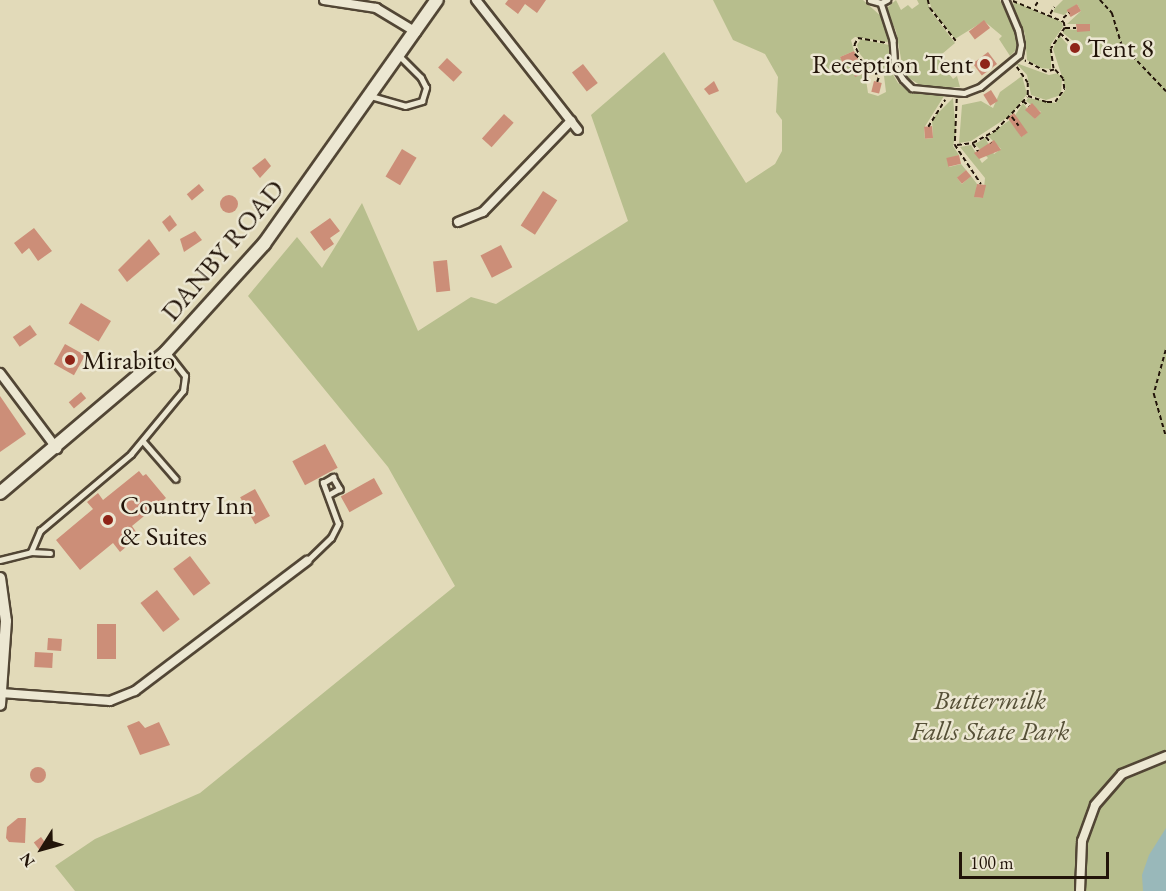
<!DOCTYPE html>
<html>
<head>
<meta charset="utf-8">
<style>
	body { margin:0 }
	#map { position:relative; width:1166px; height:891px; overflow:hidden; background:#e2dab9; font-family:"EB Garamond",serif }
	div>[style] { position:absolute }
	.green>* { inset:0; background:#b7be8d }
	.water>* { inset:0; background:#99b8ba }
	.building>* { inset:0; background:#cc8e78; transform-origin:0 0 }
	.round { border-radius:50% }
	.path>* { height:1.5px; margin-top:-0.75px; transform-origin:0; background:repeating-linear-gradient(90deg,#221409 0 4.5px,transparent 0 7.5px) }
	.roads { filter:drop-shadow(2px 0 #524635) drop-shadow(-2px 0 #524635) drop-shadow(0 2px #524635) drop-shadow(0 -2px #524635) }
	.service>* { height:4.5px; margin:-2.25px; padding:0 2.25px; transform-origin:2.25px; border-radius:2.25px; background:#ece7d2 }
	.minor>* { height:8px; margin:-4px; padding:0 4px; transform-origin:4px; border-radius:4px; background:#ece7d2 }
	.tertiary>* { height:10px; margin:-5px; padding:0 5px; transform-origin:5px; border-radius:5px; background:#ece7d2 }
	.secondary>* { height:12px; margin:-6px; padding:0 6px; transform-origin:6px; border-radius:6px; background:#ece7d2 }
	.dots>* { width:16px; height:16px; translate:-50% -50%; box-sizing:border-box; border:3px solid #ece7d2; border-radius:50% }
	span { translate:-50% -50%; white-space:nowrap; text-align:center; line-height:1.15; -webkit-text-stroke:5px #ece7d2; paint-order:stroke }
	.poi-label { font-size:27px; color:#221409 }
	.left { translate:0 -50%; text-align:left }
	.right { translate:-100% -50%; text-align:right }
	.street-label { font-size:27px; color:#221409 }
	.park-label { font-size:27px; color:#565037; font-style:italic }
	.north { position:absolute; left:12px; top:819px; width:60px; height:60px; -webkit-text-stroke:4px #ece7d2; paint-order:stroke; rotate:233deg; font-size:16px; font-weight:700; line-height:24px; text-align:center; color:#221409 }
	.north::after { content:''; display:block; margin:auto; width:21px; height:27px; background:#221409; clip-path:polygon(50% 0,100% 100%,50% 72%,0 100%) }
	.scale { position:absolute; left:959px; top:852px; width:150px; height:27px; box-sizing:border-box; border:3px solid #221409; border-top:0; padding-left:8px; font-size:18px; line-height:21px; white-space:nowrap; color:#221409; -webkit-text-stroke:4px #ece7d2; paint-order:stroke }
</style>
</head>
<body>
<div id="map">
	<div class="green">
		<div style="clip-path:polygon(713px 0,863px 0,883px 18px,888px 42px,855px 37px,851px 40px,854px 51px,840px 57px,843px 64px,857px 58px,852px 69px,855px 76px,865px 73px,868px 93px,878px 96px,886px 92px,884px 76px,892px 73px,898px 83px,911px 93px,944px 96px,924px 128px,925px 139px,933px 138px,932px 119px,953px 98px,956px 132px,953px 146px,959px 155px,947px 159px,949px 167px,961px 164px,966px 170px,957px 178px,962px 184px,971px 176px,977px 184px,975px 197px,983px 198px,985px 178px,960px 147px,971px 145px,982px 163px,988px 158px,975px 144px,985px 138px,994px 154px,1001px 149px,988px 136px,1011px 119px,1021px 137px,1027px 133px,1014px 117px,1023px 103px,1035px 119px,1041px 112px,1026px 101px,1028px 98px,1056px 103px,1066px 89px,1053px 49px,1057px 39px,1060px 36px,1077px 55px,1083px 49px,1063px 33px,1065px 29px,1090px 31px,1089px 24px,1067px 24px,1081px 11px,1077px 4px,1064px 15px,1053px 12px,1055px 8px,1063px 0,1166px 0,1166px 891px,75px 891px,55px 866px,95px 839px,200px 793px,455px 586px,388px 467px,248px 296px,297px 237px,322px 268px,362px 203px,418px 331px,471px 297px,496px 304px,628px 221px,591px 115px,664px 52px,746px 183px,775px 164px,782px 151px,782px 120px,776px 112px,778px 77px,765px 54px,733px 40px)"></div>
		<div style="clip-path:polygon(896px 0,901px 10px,908px 5px,912px 9px,919px 4px,917px 0,927px 0,930px 10px,955px 43px,942px 54px,947px 62px,943px 65px,953px 79px,957px 76px,960px 87px,923px 87px,904px 75px,896px 31px,886px 9px)"></div>
		<div style="clip-path:polygon(929px 0,1000px 0,1015px 31px,1017px 49px,1010px 56px,999px 39px,1002px 36px,984px 21px,955px 39px,932px 10px)"></div>
		<div style="clip-path:polygon(1015px 2px,1062px 22px,1063px 27px,1051px 44px,1051px 69px,1041px 68px,1027px 60px,1025px 34px,1012px 6px)"></div>
		<div style="clip-path:polygon(861px 39px,889px 45px,892px 66px,880px 71px,873px 70px,860px 54px,857px 45px)"></div>
		<div style="clip-path:polygon(1016px 63px,1049px 75px,1058px 73px,1062px 79px,1061px 95px,1046px 100px,1031px 95px,1027px 75px)"></div>
		<div style="clip-path:polygon(1022px 76px,1027px 94px,1011px 115px,971px 141px,959px 143px,962px 105px,981px 101px,993px 108px,1000px 92px)"></div>
	</div>
	<div class="water">
		<div style="clip-path:polygon(1166px 828px,1166px 891px,1143px 891px,1142px 875px,1149px 855px)"></div>
	</div>
	<div class="building">
		<div style="clip-path:polygon(508px 0,546px 0,537px 13px,525px 4px,518px 14px,505px 4px)"></div>
		<div style="left:1077px;top:4px;width:8px;height:12px;rotate:60deg"></div>
		<div style="left:984px;top:20px;width:10px;height:19px;rotate:53deg"></div>
		<div style="clip-path:polygon(1076px 24px,1090px 24px,1090px 31px,1077px 32px)"></div>
		<div style="left:1074px;top:40px;width:13px;height:8px;rotate:48deg"></div>
		<div style="clip-path:polygon(854px 51px,865px 73px,855px 77px,850px 62px,843px 64px,840px 57px)"></div>
		<div style="left:988px;top:52px;width:15px;height:19px;rotate:53deg"></div>
		<div style="left:447px;top:58px;width:21px;height:13px;rotate:43deg"></div>
		<div style="left:583px;top:64px;width:24px;height:14px;rotate:52deg"></div>
		<div style="clip-path:polygon(714px 81px,719px 91px,709px 95px,704px 89px)"></div>
		<div style="left:874px;top:81px;width:8px;height:11px;rotate:14deg"></div>
		<div style="left:991px;top:90px;width:13px;height:9px;rotate:58deg"></div>
		<div style="clip-path:polygon(1032px 103px,1041px 113px,1035px 119px,1025px 110px)"></div>
		<div style="left:1014px;top:113px;width:24px;height:8px;rotate:55deg"></div>
		<div style="left:504px;top:114px;width:13px;height:33px;rotate:42deg"></div>
		<div style="left:932px;top:126px;width:12px;height:8px;rotate:85deg"></div>
		<div style="clip-path:polygon(994px 140px,1001px 150px,979px 159px,974px 153px)"></div>
		<div style="left:402px;top:149px;width:17px;height:32px;rotate:31deg"></div>
		<div style="left:959px;top:155px;width:9px;height:13px;rotate:77deg"></div>
		<div style="clip-path:polygon(265px 158px,271px 166px,260px 178px,252px 168px)"></div>
		<div style="left:966px;top:170px;width:8px;height:12px;rotate:50deg"></div>
		<div style="left:199px;top:184px;width:8px;height:16px;rotate:50deg"></div>
		<div style="clip-path:polygon(977px 184px,986px 185px,983px 198px,974px 197px)"></div>
		<div style="left:543px;top:191px;width:17px;height:41px;rotate:33deg"></div>
		<div class="round" style="left:220px;top:195px;width:18px;height:18px"></div>
		<div style="clip-path:polygon(170px 215px,177px 225px,169px 232px,162px 222px)"></div>
		<div style="clip-path:polygon(330px 218px,340px 231px,330px 238px,334px 244px,324px 251px,310px 232px)"></div>
		<div style="clip-path:polygon(34px 228px,52px 251px,38px 261px,29px 248px,22px 254px,14px 243px)"></div>
		<div style="clip-path:polygon(195px 231px,202px 240px,184px 252px,180px 239px)"></div>
		<div style="clip-path:polygon(149px 239px,160px 254px,127px 282px,118px 270px)"></div>
		<div style="left:501px;top:245px;width:25px;height:23px;rotate:63deg"></div>
		<div style="left:447px;top:260px;width:31px;height:14px;rotate:84deg"></div>
		<div style="left:81px;top:303px;width:35px;height:24px;rotate:31deg"></div>
		<div style="left:30px;top:325px;width:12px;height:21px;rotate:55deg"></div>
		<div style="left:65px;top:344px;width:23px;height:23px;rotate:29deg"></div>
		<div style="left:81px;top:392px;width:8px;height:16px;rotate:50deg"></div>
		<div style="clip-path:polygon(0 396px,26px 434px,0 452px)"></div>
		<div style="left:325px;top:444px;width:27px;height:37px;rotate:62deg"></div>
		<div style="clip-path:polygon(139px 471px,143px 476px,146px 474px,166px 498px,132px 526px,139px 536px,120px 552px,113px 543px,80px 570px,56px 540px,93px 509px,87px 502px,98px 493px,103px 500px)"></div>
		<div style="left:374px;top:478px;width:18px;height:38px;rotate:61deg"></div>
		<div style="left:255px;top:489px;width:31px;height:17px;rotate:61deg"></div>
		<div style="left:190px;top:556px;width:34px;height:21px;rotate:53deg"></div>
		<div style="left:157px;top:590px;width:37px;height:21px;rotate:52deg"></div>
		<div style="left:97px;top:624px;width:19px;height:35px"></div>
		<div style="left:48px;top:638px;width:14px;height:12px;rotate:4deg"></div>
		<div style="left:35px;top:652px;width:18px;height:15px;rotate:3deg"></div>
		<div style="clip-path:polygon(139px 721px,145px 728px,159px 722px,170px 745px,140px 755px,127px 726px)"></div>
		<div class="round" style="left:30px;top:767px;width:16px;height:16px"></div>
		<div style="clip-path:polygon(18px 818px,26px 818px,25px 843px,9px 842px,6px 838px,7px 827px)"></div>
		<div style="left:41px;top:837px;width:10px;height:9px;rotate:53deg"></div>
	</div>
	<div class="path">
		<div style="left:928px;top:0;width:8px;rotate:76deg"></div>
		<div style="left:930px;top:8px;width:42px;rotate:51.8deg"></div>
		<div style="left:1100px;top:0;width:18px;rotate:47deg"></div>
		<div style="left:1112px;top:13px;width:34px;rotate:73deg"></div>
		<div style="left:1122px;top:45px;width:64px;rotate:46.3deg"></div>
		<div style="left:1013px;top:1px;width:55px;rotate:22.4deg"></div>
		<div style="left:1064px;top:22px;width:6px;rotate:81deg"></div>
		<div style="left:1065px;top:28px;width:25px;rotate:124deg"></div>
		<div style="left:1051px;top:49px;width:21px;rotate:82deg"></div>
		<div style="left:1054px;top:70px;width:8px;rotate:166deg"></div>
		<div style="left:1046px;top:72px;width:24px;rotate:-152deg"></div>
		<div style="left:1035px;top:6px;width:7px;rotate:-56deg"></div>
		<div style="left:1050px;top:14px;width:8px;rotate:-60deg"></div>
		<div style="left:1063px;top:18px;width:8px;rotate:-40deg"></div>
		<div style="left:1065px;top:28px;width:11px"></div>
		<div style="left:1060px;top:33px;width:15px;rotate:42deg"></div>
		<div style="left:858px;top:53px;width:9px;rotate:-117deg"></div>
		<div style="left:854px;top:45px;width:8px;rotate:-60deg"></div>
		<div style="left:858px;top:38px;width:28px;rotate:10deg"></div>
		<div style="left:855px;top:54px;width:28px;rotate:45deg"></div>
		<div style="left:875px;top:74px;width:15px;rotate:-20deg"></div>
		<div style="left:1017px;top:67px;width:19px;rotate:55deg"></div>
		<div style="left:1028px;top:83px;width:13px;rotate:90deg"></div>
		<div style="left:1028px;top:96px;width:20px;rotate:18deg"></div>
		<div style="left:1047px;top:102px;width:8px"></div>
		<div style="left:1055px;top:102px;width:16px;rotate:-55deg"></div>
		<div style="left:1064px;top:89px;width:10px;rotate:-96deg"></div>
		<div style="left:1063px;top:79px;width:12px;rotate:-132deg"></div>
		<div style="left:877px;top:82px;width:6px;rotate:-72deg"></div>
		<div style="left:957px;top:99px;width:46px;rotate:92.5deg"></div>
		<div style="left:955px;top:145px;width:47px;rotate:56.3deg"></div>
		<div style="left:1023px;top:101px;width:8px;rotate:40deg"></div>
		<div style="left:1012px;top:117px;width:11px;rotate:52deg"></div>
		<div style="left:928px;top:127px;width:32px;rotate:-58deg"></div>
		<div style="left:986px;top:137px;width:8px;rotate:50deg"></div>
		<div style="left:973px;top:144px;width:9px;rotate:54deg"></div>
		<div style="left:957px;top:145px;width:16px;rotate:-7deg"></div>
		<div style="left:973px;top:143px;width:26px;rotate:-29deg"></div>
		<div style="left:996px;top:130px;width:45px;rotate:-46.8deg"></div>
		<div style="left:1166px;top:350px;width:46px;rotate:105.3deg"></div>
		<div style="left:1154px;top:394px;width:44px;rotate:74.1deg"></div>
	</div>
	<div class="roads">
		<div class="service">
			<div style="left:870px;top:0;width:11px;rotate:15deg"></div>
			<div style="left:881px;top:3px;width:7px;rotate:-27deg"></div>
			<div style="left:881px;top:3px;width:39px;rotate:72deg"></div>
			<div style="left:893px;top:40px;width:26px;rotate:86deg"></div>
			<div style="left:895px;top:66px;width:15px;rotate:58deg"></div>
			<div style="left:903px;top:79px;width:13px;rotate:45deg"></div>
			<div style="left:912px;top:88px;width:52px;rotate:5.5deg"></div>
			<div style="left:964px;top:93px;width:17px;rotate:-21deg"></div>
			<div style="left:980px;top:87px;width:50px;rotate:-39.4deg"></div>
			<div style="left:1019px;top:55px;width:10px;rotate:-79deg"></div>
			<div style="left:1021px;top:45px;width:15px;rotate:-101deg"></div>
			<div style="left:1018px;top:30px;width:33px;rotate:-113deg"></div>
			<div style="left:371px;top:96px;width:35px;rotate:16deg"></div>
			<div style="left:405px;top:106px;width:18px;rotate:-16deg"></div>
			<div style="left:422px;top:101px;width:14px;rotate:-73deg"></div>
			<div style="left:426px;top:88px;width:11px;rotate:-117deg"></div>
			<div style="left:421px;top:78px;width:31px;rotate:-135deg"></div>
			<div style="left:143px;top:441px;width:50px;rotate:49deg"></div>
			<div style="left:31px;top:552px;width:19px;rotate:3deg"></div>
			<div style="left:0;top:560px;width:32px;rotate:-14deg"></div>
			<div style="left:31px;top:552px;width:23px;rotate:-67deg"></div>
			<div style="left:40px;top:531px;width:119px;rotate:-40.2deg"></div>
			<div style="left:131px;top:454px;width:82px;rotate:-50.5deg"></div>
			<div style="left:183px;top:391px;width:15px;rotate:-82deg"></div>
			<div style="left:185px;top:376px;width:31px;rotate:-128deg"></div>
			<div style="left:307px;top:561px;width:33px;rotate:-44deg"></div>
			<div style="left:331px;top:538px;width:16px;rotate:-63deg"></div>
			<div style="left:338px;top:524px;width:44px;rotate:-110.1deg"></div>
			<div style="left:323px;top:483px;width:12px;rotate:-31deg"></div>
			<div style="left:333px;top:477px;width:14px;rotate:60deg"></div>
			<div style="left:340px;top:489px;width:13px;rotate:151deg"></div>
		</div>
		<div class="minor">
			<div style="left:324px;top:0;width:53px;rotate:8.7deg"></div>
			<div style="left:376px;top:8px;width:47px;rotate:31deg"></div>
			<div style="left:476px;top:0;width:165px;rotate:51.9deg"></div>
			<div style="left:458px;top:222px;width:27px;rotate:-22deg"></div>
			<div style="left:483px;top:212px;width:127px;rotate:-46deg"></div>
			<div style="left:0;top:373px;width:95px;rotate:53.1deg"></div>
			<div style="left:1px;top:693px;width:109px;rotate:4.2deg"></div>
			<div style="left:110px;top:701px;width:27px;rotate:-22deg"></div>
			<div style="left:135px;top:691px;width:216px;rotate:-37.1deg"></div>
			<div style="left:1080px;top:891px;width:50px;rotate:-87.7deg"></div>
			<div style="left:1082px;top:841px;width:38px;rotate:-70deg"></div>
			<div style="left:1095px;top:805px;width:41px;rotate:-48.9deg"></div>
			<div style="left:1122px;top:774px;width:48px;rotate:-22.2deg"></div>
		</div>
		<div class="tertiary">
			<div style="left:0;top:578px;width:43px;rotate:82.1deg"></div>
			<div style="left:6px;top:621px;width:84px;rotate:94.1deg"></div>
		</div>
		<div class="secondary">
			<div style="left:0;top:493px;width:218px;rotate:-40.3deg"></div>
			<div style="left:166px;top:352px;width:146px;rotate:-47.8deg"></div>
			<div style="left:264px;top:244px;width:299px;rotate:-54.7deg"></div>
		</div>
	</div>
	<div class="dots">
		<div style="left:1075px;top:48px;background:#8f2418"></div>
		<div style="left:985px;top:64px;background:#8f2418"></div>
		<div style="left:70px;top:360px;background:#8f2418"></div>
		<div style="left:108px;top:520px;background:#8f2418"></div>
	</div>
	<div class="poi-label">
		<span class="left" style="left:1087px;top:48px">Tent 8</span>
		<span class="right" style="left:973px;top:64px">Reception Tent</span>
		<span class="left" style="left:82px;top:360px">Mirabito</span>
		<span class="left" style="left:120px;top:520px">Country Inn<br>&amp; Suites</span>
	</div>
	<div class="street-label">
		<span style="left:222px;top:250px;rotate:-50deg">DANBY ROAD</span>
	</div>
	<div class="park-label">
		<span style="left:990px;top:715px">Buttermilk<br>Falls State Park</span>
	</div>
	<div class="north">N</div>
	<div class="scale">100 m</div>
</div>
</body>
</html>
